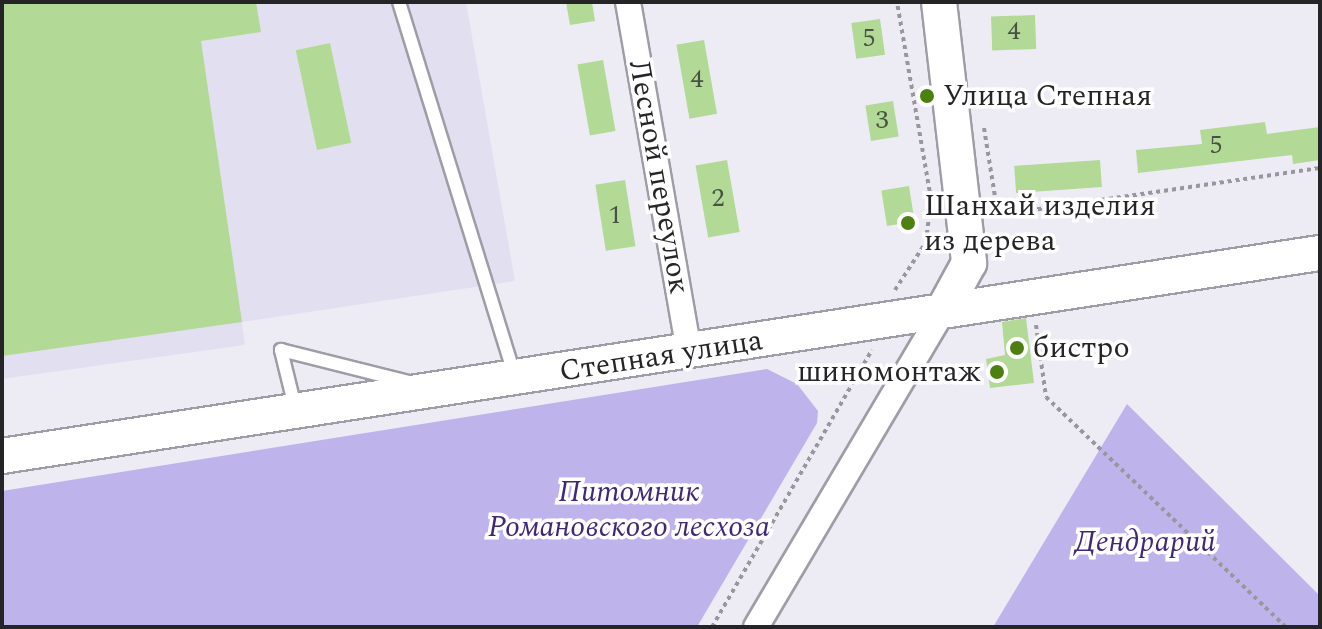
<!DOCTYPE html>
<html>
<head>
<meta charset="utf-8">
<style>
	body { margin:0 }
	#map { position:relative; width:1322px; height:629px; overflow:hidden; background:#edecf5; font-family:Spectral,serif }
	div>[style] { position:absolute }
	.built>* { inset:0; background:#e2e0f0 }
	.green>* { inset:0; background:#beb3eb }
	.building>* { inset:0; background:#b2d996; transform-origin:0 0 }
	.path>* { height:4px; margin-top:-2px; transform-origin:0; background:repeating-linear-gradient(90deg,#98979e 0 4px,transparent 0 8px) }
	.roads { filter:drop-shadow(2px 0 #9e9da6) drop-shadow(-2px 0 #9e9da6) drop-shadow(0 2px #9e9da6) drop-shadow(0 -2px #9e9da6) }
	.lane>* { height:12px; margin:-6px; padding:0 6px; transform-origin:6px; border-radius:6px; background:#fff }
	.street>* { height:24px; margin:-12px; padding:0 12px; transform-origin:12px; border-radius:12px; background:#fff }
	.secondary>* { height:34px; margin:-17px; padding:0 17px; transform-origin:17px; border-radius:17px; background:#fff }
	.dots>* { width:22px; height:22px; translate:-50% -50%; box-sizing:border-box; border:4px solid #fff; border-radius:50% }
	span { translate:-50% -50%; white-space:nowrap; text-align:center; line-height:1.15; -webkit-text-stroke:7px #fff; paint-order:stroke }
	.number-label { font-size:26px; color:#485244 }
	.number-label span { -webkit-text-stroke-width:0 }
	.poi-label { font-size:30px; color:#252528 }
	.left { translate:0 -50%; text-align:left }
	.right { translate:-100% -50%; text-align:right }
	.street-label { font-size:30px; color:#252528 }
	.park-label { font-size:30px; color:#412777; font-style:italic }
	.frame { position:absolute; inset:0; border:4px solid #252528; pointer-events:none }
</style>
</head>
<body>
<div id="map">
	<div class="built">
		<div style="clip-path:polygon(2px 2px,466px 2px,515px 281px,242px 322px,245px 345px,2px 379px)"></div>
	</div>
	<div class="green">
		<div style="clip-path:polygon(767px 369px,797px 384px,818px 411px,817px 423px,697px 627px,2px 627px,2px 491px)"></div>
		<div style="clip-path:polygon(1127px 404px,1320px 596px,1320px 627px,993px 627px)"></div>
	</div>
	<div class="building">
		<div style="clip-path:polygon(2px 2px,256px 2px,261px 32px,201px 41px,242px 322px,2px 356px)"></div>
		<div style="clip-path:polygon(566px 2px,592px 2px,595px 21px,570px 25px)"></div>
		<div style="left:1035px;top:15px;width:34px;height:44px;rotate:88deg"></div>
		<div style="left:880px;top:19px;width:36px;height:29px;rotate:82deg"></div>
		<div style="left:704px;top:40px;width:75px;height:28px;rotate:80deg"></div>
		<div style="left:330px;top:43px;width:102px;height:35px;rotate:78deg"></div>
		<div style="left:603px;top:60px;width:72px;height:26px;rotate:80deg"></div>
		<div style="left:893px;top:101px;width:36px;height:28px;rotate:81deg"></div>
		<div style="clip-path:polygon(1265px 122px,1267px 134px,1320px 127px,1320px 160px,1293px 164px,1292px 155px,1138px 173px,1136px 150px,1202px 144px,1200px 130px)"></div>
		<div style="left:727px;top:160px;width:73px;height:32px;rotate:80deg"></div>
		<div style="left:1100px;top:160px;width:27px;height:86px;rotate:86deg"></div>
		<div style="left:625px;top:180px;width:67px;height:30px;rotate:81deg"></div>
		<div style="left:909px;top:186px;width:36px;height:28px;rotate:81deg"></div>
		<div style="clip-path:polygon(1026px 318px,1034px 383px,990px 388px,986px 359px,1005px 355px,1002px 322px)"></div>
	</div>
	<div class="path">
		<div style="left:984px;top:128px;width:88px;rotate:80.9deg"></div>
		<div style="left:998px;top:215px;width:325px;rotate:-8.3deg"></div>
		<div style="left:895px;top:290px;width:57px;rotate:-57.1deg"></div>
		<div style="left:926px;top:242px;width:43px;rotate:-83.4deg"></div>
		<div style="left:931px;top:199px;width:200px;rotate:-99.8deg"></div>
		<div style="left:1036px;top:325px;width:73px;rotate:82.1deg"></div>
		<div style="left:1046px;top:397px;width:332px;rotate:43.8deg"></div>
		<div style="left:712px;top:627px;width:320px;rotate:-60deg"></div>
	</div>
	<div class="roads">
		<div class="lane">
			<div style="left:399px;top:2px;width:389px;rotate:72.8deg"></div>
			<div style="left:295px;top:407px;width:59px;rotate:-103.8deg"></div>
			<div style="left:281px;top:350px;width:131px;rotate:14.1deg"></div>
		</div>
		<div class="street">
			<div style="left:628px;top:2px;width:356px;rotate:80.1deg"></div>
			<div style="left:756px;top:627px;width:369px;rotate:-59.4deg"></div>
		</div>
		<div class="secondary">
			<div style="left:939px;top:2px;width:263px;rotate:83.4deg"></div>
			<div style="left:969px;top:263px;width:52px;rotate:118.5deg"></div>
			<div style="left:2px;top:456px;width:1334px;rotate:-8.76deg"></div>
		</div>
	</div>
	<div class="dots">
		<div style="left:927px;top:96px;background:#4d7f11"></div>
		<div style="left:908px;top:223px;background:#4d7f11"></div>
		<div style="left:1017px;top:348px;background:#4d7f11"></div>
		<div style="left:997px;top:372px;background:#4d7f11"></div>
	</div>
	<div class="number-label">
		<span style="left:1014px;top:32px">4</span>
		<span style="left:869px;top:39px">5</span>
		<span style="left:697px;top:80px">4</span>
		<span style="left:882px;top:121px">3</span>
		<span style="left:1216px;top:146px">5</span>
		<span style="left:718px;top:199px">2</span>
		<span style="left:615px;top:216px">1</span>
	</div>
	<div class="poi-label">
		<span class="left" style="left:943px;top:96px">Улица Степная</span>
		<span class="left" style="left:924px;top:223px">Шанхай изделия<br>из дерева</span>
		<span class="left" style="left:1033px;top:348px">бистро</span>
		<span class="right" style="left:981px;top:372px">шиномонтаж</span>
	</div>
	<div class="street-label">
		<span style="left:659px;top:177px;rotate:80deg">Лесной переулок</span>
		<span style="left:661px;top:356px;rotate:-9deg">Степная улица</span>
	</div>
	<div class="park-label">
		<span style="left:629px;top:509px">Питомник<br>Романовского лесхоза</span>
		<span style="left:1145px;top:542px">Дендрарий</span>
	</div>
	<div class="frame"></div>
</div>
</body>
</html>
